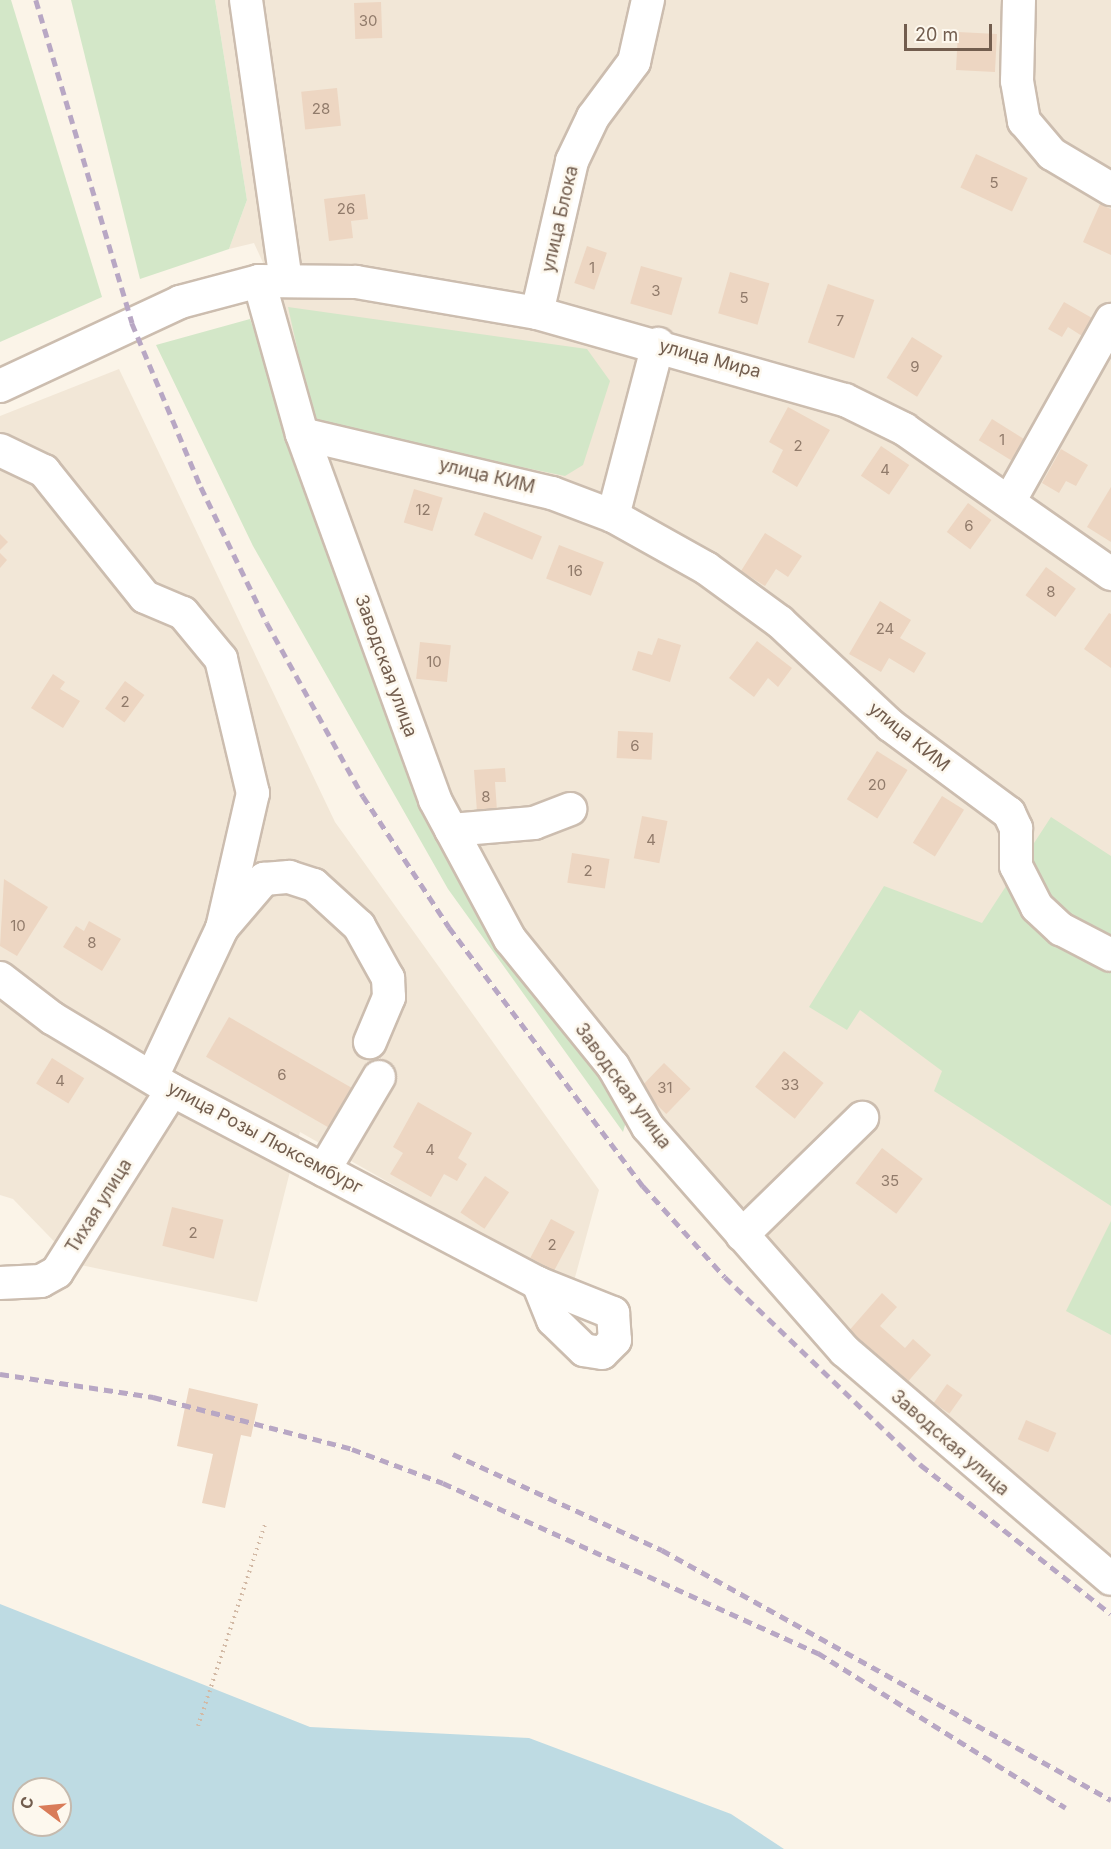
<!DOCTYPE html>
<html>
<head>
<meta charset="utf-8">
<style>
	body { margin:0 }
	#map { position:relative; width:1111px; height:1849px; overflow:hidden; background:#fbf4e8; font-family:Inter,sans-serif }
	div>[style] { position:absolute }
	.residential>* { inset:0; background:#f2e7d7 }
	.green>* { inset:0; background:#d3e7c8 }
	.water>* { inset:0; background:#bedbe3 }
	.building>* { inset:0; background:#edd6c2; transform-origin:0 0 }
	.path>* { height:4px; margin-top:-2px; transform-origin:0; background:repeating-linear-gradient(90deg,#d2b9a5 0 1.5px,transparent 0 6px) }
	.roads { filter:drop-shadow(2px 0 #ccbdaf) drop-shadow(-2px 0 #ccbdaf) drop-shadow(0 2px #ccbdaf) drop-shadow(0 -2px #ccbdaf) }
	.minor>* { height:32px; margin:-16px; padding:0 16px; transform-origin:16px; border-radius:16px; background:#fff }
	.rail>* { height:4.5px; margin-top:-2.25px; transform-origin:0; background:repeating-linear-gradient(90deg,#b8a7c4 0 9px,transparent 0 15px) }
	span { translate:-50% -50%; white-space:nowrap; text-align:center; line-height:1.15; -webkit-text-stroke:5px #fdf8ee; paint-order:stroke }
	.number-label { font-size:15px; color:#917b6b }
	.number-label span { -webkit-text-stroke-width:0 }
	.street-label { font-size:18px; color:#725d4e }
	.north { position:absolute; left:12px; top:1777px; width:60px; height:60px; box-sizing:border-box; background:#fdf8ee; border:2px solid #c5baae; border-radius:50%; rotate:286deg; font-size:16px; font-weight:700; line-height:24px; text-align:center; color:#725d4e }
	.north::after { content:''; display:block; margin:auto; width:21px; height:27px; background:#d97c59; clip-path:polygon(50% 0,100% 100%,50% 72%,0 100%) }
	.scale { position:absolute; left:904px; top:24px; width:88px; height:27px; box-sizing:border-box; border:3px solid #725d4e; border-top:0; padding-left:8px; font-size:18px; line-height:21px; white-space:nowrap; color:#725d4e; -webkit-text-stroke:4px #fdf8ee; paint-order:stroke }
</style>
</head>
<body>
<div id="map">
	<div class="residential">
		<div style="clip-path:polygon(215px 0,1111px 0,1111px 1585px,834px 1351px,491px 920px,317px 506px,250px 319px,280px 300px,254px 243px,229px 249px,247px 200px)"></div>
		<div style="clip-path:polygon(119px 369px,335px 822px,599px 1190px,574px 1281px,552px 1275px,300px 1132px,257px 1302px,76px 1264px,13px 1199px,0 1195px,0 416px)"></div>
	</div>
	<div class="green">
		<div style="clip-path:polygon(0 0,11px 0,102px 297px,0 342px)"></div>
		<div style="clip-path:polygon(71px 0,215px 0,247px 200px,229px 249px,140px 279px)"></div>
		<div style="clip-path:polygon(288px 307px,587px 349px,610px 381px,583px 465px,565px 476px,314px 424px)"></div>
		<div style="clip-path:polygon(250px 319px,400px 727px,628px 1115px,623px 1132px,448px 889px,253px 546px,156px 345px)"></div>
		<div style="clip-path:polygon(1051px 817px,1111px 856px,1111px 1206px,934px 1091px,942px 1071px,860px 1010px,847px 1030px,809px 1007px,884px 886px,982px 923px)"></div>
		<div style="clip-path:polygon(1111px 1221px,1111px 1335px,1066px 1311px)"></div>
	</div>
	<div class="water">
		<div style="clip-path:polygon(evenodd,0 1604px,310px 1727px,529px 1738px,731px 1814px,784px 1849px,0 1849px,0 1604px,24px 1789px,60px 1789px,60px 1825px,24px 1825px,24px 1789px)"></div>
	</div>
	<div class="building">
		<div style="left:381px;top:2px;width:36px;height:27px;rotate:88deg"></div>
		<div style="left:958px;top:32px;width:39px;height:38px;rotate:3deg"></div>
		<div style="left:337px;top:88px;width:38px;height:36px;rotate:84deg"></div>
		<div style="left:976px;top:154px;width:57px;height:37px;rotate:25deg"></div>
		<div style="clip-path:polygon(365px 194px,368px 219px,351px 221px,353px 238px,329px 241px,324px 199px)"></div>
		<div style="clip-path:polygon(1100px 204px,1111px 209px,1111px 255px,1083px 242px)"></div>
		<div style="left:587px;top:246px;width:21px;height:39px;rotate:19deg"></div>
		<div style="left:641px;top:266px;width:43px;height:39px;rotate:16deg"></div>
		<div style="left:730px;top:272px;width:41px;height:43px;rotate:16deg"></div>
		<div style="left:828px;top:284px;width:49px;height:62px;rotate:19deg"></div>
		<div style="clip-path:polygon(1064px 302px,1092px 318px,1082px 336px,1068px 327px,1062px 337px,1048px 329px)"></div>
		<div style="left:912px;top:337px;width:36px;height:48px;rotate:32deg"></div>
		<div style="clip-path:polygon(788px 407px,830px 430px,797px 487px,772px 472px,783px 450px,769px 442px)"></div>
		<div style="left:992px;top:419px;width:39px;height:25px;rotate:32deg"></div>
		<div style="left:881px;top:446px;width:34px;height:36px;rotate:34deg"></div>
		<div style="clip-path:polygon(1061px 449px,1088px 465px,1076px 486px,1066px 481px,1059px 493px,1042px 483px)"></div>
		<div style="clip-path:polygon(1111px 487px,1111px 542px,1087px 527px)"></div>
		<div style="left:414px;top:489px;width:30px;height:35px;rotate:17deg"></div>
		<div style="left:968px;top:503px;width:29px;height:36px;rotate:36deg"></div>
		<div style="left:484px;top:512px;width:63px;height:25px;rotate:23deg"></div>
		<div style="clip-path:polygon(765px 533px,802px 556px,788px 577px,776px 569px,765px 586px,741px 571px)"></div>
		<div style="clip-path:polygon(0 534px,8px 542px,0 550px)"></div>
		<div style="left:559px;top:545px;width:48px;height:36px;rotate:21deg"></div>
		<div style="clip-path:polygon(0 553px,7px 560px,0 568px)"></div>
		<div style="left:1046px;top:567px;width:37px;height:35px;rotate:36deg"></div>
		<div style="clip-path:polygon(880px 601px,911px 620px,900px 638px,926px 653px,914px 673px,889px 658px,881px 672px,849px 654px)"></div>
		<div style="clip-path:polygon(1109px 613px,1111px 614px,1111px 668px,1084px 649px)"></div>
		<div style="clip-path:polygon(658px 638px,681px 645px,670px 682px,632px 670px,638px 651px,652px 655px)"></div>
		<div style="clip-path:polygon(757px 641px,792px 668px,778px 687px,768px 678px,754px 697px,729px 678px)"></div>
		<div style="left:420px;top:642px;width:31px;height:37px;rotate:6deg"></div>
		<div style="clip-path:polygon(53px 674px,65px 682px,60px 689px,80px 701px,63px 728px,31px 708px)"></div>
		<div style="left:125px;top:681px;width:24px;height:34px;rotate:36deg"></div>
		<div style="left:618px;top:731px;width:35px;height:27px;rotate:3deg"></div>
		<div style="left:877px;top:751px;width:36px;height:57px;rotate:32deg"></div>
		<div style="clip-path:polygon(505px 768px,506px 782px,495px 782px,497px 811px,477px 812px,474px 770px)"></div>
		<div style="left:942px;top:796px;width:26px;height:55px;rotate:32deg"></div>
		<div style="left:642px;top:816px;width:26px;height:43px;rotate:11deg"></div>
		<div style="left:572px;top:853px;width:38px;height:30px;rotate:9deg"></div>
		<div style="clip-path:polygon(4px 879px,48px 907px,17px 956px,0 946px)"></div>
		<div style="clip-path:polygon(89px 921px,121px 939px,102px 971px,63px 947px,76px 926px,84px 931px)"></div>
		<div style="left:229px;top:1017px;width:148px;height:46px;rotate:30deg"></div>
		<div style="left:784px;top:1051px;width:51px;height:46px;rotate:39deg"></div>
		<div style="left:52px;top:1058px;width:38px;height:30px;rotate:32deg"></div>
		<div style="left:664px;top:1063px;width:37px;height:35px;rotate:44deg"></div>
		<div style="clip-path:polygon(418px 1102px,472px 1133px,458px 1158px,467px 1164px,457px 1181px,444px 1174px,431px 1197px,390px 1174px,403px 1153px,393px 1147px)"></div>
		<div style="left:882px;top:1148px;width:51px;height:44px;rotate:37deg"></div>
		<div style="left:485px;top:1176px;width:29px;height:44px;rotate:34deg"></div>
		<div style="left:172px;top:1207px;width:53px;height:40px;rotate:14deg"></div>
		<div style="left:551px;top:1219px;width:27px;height:44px;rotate:28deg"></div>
		<div style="clip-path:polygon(882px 1293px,897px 1307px,880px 1326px,905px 1348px,913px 1339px,931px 1355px,905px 1385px,847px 1333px)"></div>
		<div style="left:947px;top:1384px;width:19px;height:23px;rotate:35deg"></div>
		<div style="clip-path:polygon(189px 1388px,258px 1404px,251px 1437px,241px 1435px,225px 1508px,202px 1503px,213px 1454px,177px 1446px)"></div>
		<div style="left:1026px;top:1420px;width:33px;height:21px;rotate:23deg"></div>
	</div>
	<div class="path">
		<div style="left:198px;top:1726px;width:212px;rotate:-71.6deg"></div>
	</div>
	<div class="roads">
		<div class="minor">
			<div style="left:246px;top:0;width:283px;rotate:81.9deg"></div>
			<div style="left:1019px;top:0;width:81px;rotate:91.4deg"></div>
			<div style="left:1017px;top:81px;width:41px;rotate:80.1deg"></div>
			<div style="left:1024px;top:121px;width:43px;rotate:49.7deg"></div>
			<div style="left:1052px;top:154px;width:69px;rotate:30.7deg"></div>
			<div style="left:259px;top:281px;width:159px;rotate:74.3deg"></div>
			<div style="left:302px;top:434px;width:257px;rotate:13.3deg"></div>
			<div style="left:552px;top:493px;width:65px;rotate:20.7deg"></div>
			<div style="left:613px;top:516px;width:107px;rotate:29.2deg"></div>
			<div style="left:706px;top:568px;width:92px;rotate:36.1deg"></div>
			<div style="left:780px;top:622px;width:151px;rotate:43.1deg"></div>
			<div style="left:890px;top:725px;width:148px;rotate:36.5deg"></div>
			<div style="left:1009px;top:813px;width:17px;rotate:65deg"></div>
			<div style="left:1016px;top:828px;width:38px;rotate:90deg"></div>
			<div style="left:1016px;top:866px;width:46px;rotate:62.9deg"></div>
			<div style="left:1037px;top:907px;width:33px;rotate:43deg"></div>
			<div style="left:1061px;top:929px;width:56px;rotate:27.5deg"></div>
			<div style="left:537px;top:313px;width:156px;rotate:-77deg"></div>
			<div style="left:572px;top:161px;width:49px;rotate:-64.5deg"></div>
			<div style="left:593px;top:117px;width:69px;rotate:-53.3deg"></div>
			<div style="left:634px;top:62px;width:64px;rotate:-77.3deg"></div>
			<div style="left:0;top:386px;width:199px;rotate:-25deg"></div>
			<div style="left:180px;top:302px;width:82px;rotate:-14.9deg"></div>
			<div style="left:259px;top:281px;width:97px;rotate:0.6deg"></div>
			<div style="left:356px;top:282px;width:184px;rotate:9.7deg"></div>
			<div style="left:537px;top:313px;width:320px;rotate:15.8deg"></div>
			<div style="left:845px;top:400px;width:66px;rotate:26.2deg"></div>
			<div style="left:904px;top:429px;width:253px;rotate:35deg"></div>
			<div style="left:302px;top:434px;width:389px;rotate:70deg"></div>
			<div style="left:435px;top:800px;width:158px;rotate:61.7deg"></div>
			<div style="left:510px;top:939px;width:164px;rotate:51deg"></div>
			<div style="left:613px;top:1066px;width:70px;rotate:60.2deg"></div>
			<div style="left:648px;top:1127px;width:298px;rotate:48.7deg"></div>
			<div style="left:845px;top:1351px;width:350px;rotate:40.6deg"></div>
			<div style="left:0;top:450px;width:49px;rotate:25.5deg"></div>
			<div style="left:44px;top:471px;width:161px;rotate:51.3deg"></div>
			<div style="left:145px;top:597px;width:41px;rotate:22.8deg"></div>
			<div style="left:183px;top:613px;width:60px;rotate:50.4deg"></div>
			<div style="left:221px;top:659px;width:138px;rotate:76.6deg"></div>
			<div style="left:253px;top:793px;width:139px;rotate:102.9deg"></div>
			<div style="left:1009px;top:502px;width:209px;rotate:-60.7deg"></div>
			<div style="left:613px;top:516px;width:178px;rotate:-75.3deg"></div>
			<div style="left:451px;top:830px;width:83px;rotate:-4.8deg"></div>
			<div style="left:534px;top:823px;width:39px;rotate:-21deg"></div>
			<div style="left:0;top:978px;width:66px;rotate:37.6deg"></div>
			<div style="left:52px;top:1018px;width:140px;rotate:31deg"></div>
			<div style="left:172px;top:1090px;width:414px;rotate:27.8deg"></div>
			<div style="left:538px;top:1283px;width:81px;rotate:21.8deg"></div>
			<div style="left:613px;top:1313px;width:27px;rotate:86deg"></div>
			<div style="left:615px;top:1340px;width:18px;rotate:135deg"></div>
			<div style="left:602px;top:1353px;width:18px;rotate:-171deg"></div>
			<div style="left:584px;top:1350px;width:43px;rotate:-135.9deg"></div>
			<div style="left:553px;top:1320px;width:40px;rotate:-112deg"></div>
			<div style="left:152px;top:1077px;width:165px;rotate:-64.8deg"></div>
			<div style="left:222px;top:928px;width:65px;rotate:-49.4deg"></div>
			<div style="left:264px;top:879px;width:25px;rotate:-5deg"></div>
			<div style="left:289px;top:877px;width:26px;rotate:18deg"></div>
			<div style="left:314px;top:885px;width:61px;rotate:42.3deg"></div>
			<div style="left:359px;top:926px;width:60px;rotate:60.9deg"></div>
			<div style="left:388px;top:978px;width:19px;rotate:87deg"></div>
			<div style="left:389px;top:997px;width:49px;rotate:112.9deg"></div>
			<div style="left:324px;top:1170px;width:108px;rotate:-59.4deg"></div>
			<div style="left:742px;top:1235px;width:168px;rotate:-44.3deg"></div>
			<div style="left:0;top:1283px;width:41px;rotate:-2.8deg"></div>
			<div style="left:41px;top:1281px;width:18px;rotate:-29deg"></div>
			<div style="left:57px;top:1272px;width:215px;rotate:-57.7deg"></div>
		</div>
	</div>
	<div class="rail">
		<div style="left:36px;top:0;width:337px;rotate:73.4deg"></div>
		<div style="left:132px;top:323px;width:178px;rotate:67.2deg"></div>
		<div style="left:201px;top:487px;width:151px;rotate:64.1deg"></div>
		<div style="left:267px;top:623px;width:198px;rotate:61deg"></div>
		<div style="left:363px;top:796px;width:157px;rotate:56.7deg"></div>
		<div style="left:449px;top:927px;width:324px;rotate:53.2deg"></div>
		<div style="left:643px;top:1186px;width:122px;rotate:48deg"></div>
		<div style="left:725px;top:1277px;width:272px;rotate:43.8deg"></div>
		<div style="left:921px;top:1465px;width:241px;rotate:38.1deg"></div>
		<div style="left:0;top:1374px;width:155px;rotate:8.5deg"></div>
		<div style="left:153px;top:1397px;width:206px;rotate:14.6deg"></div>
		<div style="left:352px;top:1449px;width:97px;rotate:20.5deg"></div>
		<div style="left:443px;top:1483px;width:412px;rotate:24.4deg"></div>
		<div style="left:818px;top:1653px;width:292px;rotate:32deg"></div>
		<div style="left:453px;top:1454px;width:230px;rotate:24.7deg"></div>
		<div style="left:662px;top:1550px;width:514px;rotate:29.11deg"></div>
	</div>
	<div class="number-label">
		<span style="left:368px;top:21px">30</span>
		<span style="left:321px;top:109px">28</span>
		<span style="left:994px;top:183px">5</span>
		<span style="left:346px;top:209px">26</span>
		<span style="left:592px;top:268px">1</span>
		<span style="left:656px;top:291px">3</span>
		<span style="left:744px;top:298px">5</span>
		<span style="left:840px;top:321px">7</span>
		<span style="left:915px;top:367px">9</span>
		<span style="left:1002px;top:440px">1</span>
		<span style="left:798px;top:446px">2</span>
		<span style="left:885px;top:470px">4</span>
		<span style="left:423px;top:510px">12</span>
		<span style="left:969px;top:526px">6</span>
		<span style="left:575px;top:571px">16</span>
		<span style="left:1051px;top:592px">8</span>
		<span style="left:885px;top:629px">24</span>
		<span style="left:434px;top:662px">10</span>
		<span style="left:125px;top:702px">2</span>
		<span style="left:635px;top:746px">6</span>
		<span style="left:877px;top:785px">20</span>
		<span style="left:486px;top:797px">8</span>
		<span style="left:651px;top:840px">4</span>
		<span style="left:588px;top:871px">2</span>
		<span style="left:18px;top:926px">10</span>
		<span style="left:92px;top:943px">8</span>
		<span style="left:282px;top:1075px">6</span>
		<span style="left:60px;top:1081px">4</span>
		<span style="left:790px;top:1085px">33</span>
		<span style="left:665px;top:1088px">31</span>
		<span style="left:430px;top:1150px">4</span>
		<span style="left:890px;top:1181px">35</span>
		<span style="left:193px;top:1233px">2</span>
		<span style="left:552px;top:1245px">2</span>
	</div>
	<div class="street-label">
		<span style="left:560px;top:219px;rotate:-77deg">улица Блока</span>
		<span style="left:710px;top:359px;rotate:15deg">улица Мира</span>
		<span style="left:487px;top:476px;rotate:14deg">улица КИМ</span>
		<span style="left:386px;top:666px;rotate:70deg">Заводская улица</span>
		<span style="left:909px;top:737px;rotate:39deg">улица КИМ</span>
		<span style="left:623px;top:1086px;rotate:54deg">Заводская улица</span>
		<span style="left:265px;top:1138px;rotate:28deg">улица Розы Люксембург</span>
		<span style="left:99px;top:1206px;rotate:-58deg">Тихая улица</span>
		<span style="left:950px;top:1443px;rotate:41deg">Заводская улица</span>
	</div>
	<div class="north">С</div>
	<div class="scale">20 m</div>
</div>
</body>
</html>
